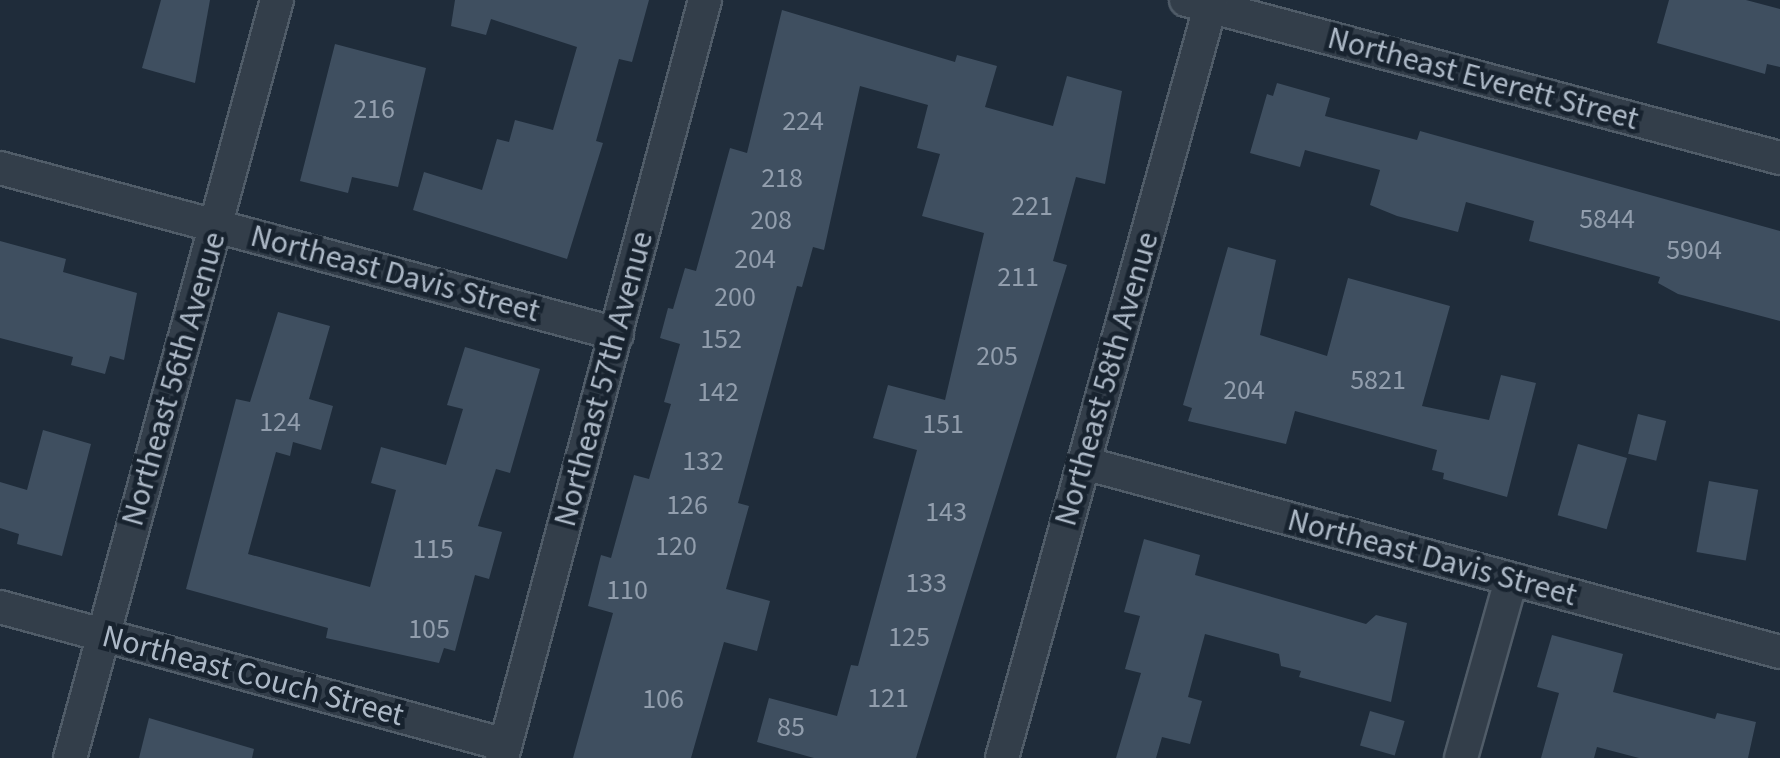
<!DOCTYPE html>
<html>
<head>
<meta charset="utf-8">
<style>
	body { margin:0 }
	#map { position:relative; width:1780px; height:758px; overflow:hidden; background:#1f2c3a; font-family:"Source Sans 3",sans-serif }
	div>[style] { position:absolute }
	.building>* { inset:0; background:#3f4f60; transform-origin:0 0 }
	.roads { filter:drop-shadow(2px 0 #505c68) drop-shadow(-2px 0 #505c68) drop-shadow(0 2px #505c68) drop-shadow(0 -2px #505c68) }
	.street>* { height:32px; margin:-16px; padding:0 16px; transform-origin:16px; border-radius:16px; background:#333e4a }
	span { translate:-50% -50%; white-space:nowrap; text-align:center; line-height:1.15; -webkit-text-stroke:9px #18232f; paint-order:stroke }
	.number-label { font-size:28px; color:#929ead }
	.number-label span { -webkit-text-stroke-width:0 }
	.street-label { font-size:32px; color:#adb9c7 }
</style>
</head>
<body>
<div id="map">
	<div class="building">
		<div style="clip-path:polygon(161px 0,210px 0,195px 83px,142px 68px)"></div>
		<div style="clip-path:polygon(455px 0,649px 0,632px 62px,619px 59px,596px 141px,603px 143px,567px 259px,413px 210px,424px 172px,482px 190px,497px 139px,509px 142px,515px 120px,553px 130px,577px 47px,491px 19px,486px 35px,451px 26px)"></div>
		<div style="clip-path:polygon(1669px 0,1746px 0,1780px 9px,1780px 67px,1767px 64px,1765px 74px,1657px 43px)"></div>
		<div style="clip-path:polygon(782px 10px,955px 62px,957px 55px,997px 66px,985px 107px,1053px 126px,1067px 76px,1122px 91px,1105px 184px,1076px 177px,1053px 261px,1067px 265px,916px 758px,814px 758px,757px 742px,769px 698px,837px 716px,851px 665px,858px 666px,917px 450px,873px 438px,888px 385px,945px 400px,984px 233px,922px 216px,940px 154px,917px 148px,928px 105px,860px 86px,824px 250px,813px 247px,802px 287px,797px 286px,738px 503px,749px 506px,726px 589px,770px 601px,757px 651px,724px 642px,691px 758px,573px 758px,613px 613px,588px 606px,601px 555px,611px 558px,634px 475px,649px 479px,671px 404px,664px 402px,680px 344px,660px 338px,668px 308px,673px 309px,685px 268px,696px 271px,730px 148px,747px 153px)"></div>
		<div style="clip-path:polygon(335px 44px,426px 68px,398px 187px,352px 177px,348px 193px,300px 181px)"></div>
		<div style="clip-path:polygon(1277px 83px,1330px 98px,1325px 116px,1417px 140px,1420px 131px,1780px 231px,1780px 321px,1678px 294px,1658px 283px,1660px 277px,1529px 241px,1534px 221px,1466px 202px,1458px 232px,1397px 216px,1370px 205px,1380px 170px,1305px 150px,1300px 167px,1250px 153px,1267px 94px,1273px 96px)"></div>
		<div style="clip-path:polygon(0 241px,66px 259px,63px 272px,137px 293px,124px 360px,110px 356px,105px 374px,71px 365px,73px 357px,0 338px)"></div>
		<div style="clip-path:polygon(1228px 247px,1276px 260px,1260px 335px,1327px 356px,1348px 278px,1450px 306px,1422px 406px,1489px 420px,1501px 375px,1536px 383px,1507px 497px,1443px 479px,1444px 473px,1432px 470px,1437px 450px,1295px 411px,1286px 444px,1188px 421px,1192px 408px,1183px 405px)"></div>
		<div style="clip-path:polygon(278px 312px,330px 326px,309px 399px,333px 406px,321px 450px,293px 442px,290px 456px,276px 452px,248px 554px,370px 587px,396px 490px,371px 483px,381px 447px,446px 465px,463px 409px,447px 405px,465px 347px,540px 369px,510px 473px,496px 469px,478px 526px,502px 532px,489px 579px,475px 575px,455px 651px,444px 648px,439px 663px,326px 638px,328px 628px,186px 589px,236px 399px,250px 402px)"></div>
		<div style="left:1638px;top:414px;width:29px;height:41px;rotate:14deg"></div>
		<div style="clip-path:polygon(43px 430px,91px 444px,62px 556px,17px 544px,19px 534px,0 528px,0 482px,27px 490px)"></div>
		<div style="left:1578px;top:444px;width:51px;height:74px;rotate:16deg"></div>
		<div style="left:1709px;top:481px;width:50px;height:72px;rotate:10deg"></div>
		<div style="clip-path:polygon(1144px 539px,1200px 555px,1195px 575px,1366px 624px,1376px 615px,1407px 623px,1391px 702px,1299px 677px,1301px 671px,1281px 666px,1279px 654px,1205px 634px,1188px 697px,1202px 701px,1190px 744px,1162px 737px,1156px 758px,1116px 758px,1141px 673px,1125px 669px,1140px 616px,1124px 612px)"></div>
		<div style="clip-path:polygon(1552px 635px,1623px 654px,1613px 692px,1715px 719px,1717px 713px,1756px 722px,1748px 758px,1639px 758px,1597px 747px,1594px 758px,1541px 758px,1559px 693px,1537px 687px)"></div>
		<div style="left:1370px;top:711px;width:36px;height:36px;rotate:16deg"></div>
		<div style="clip-path:polygon(149px 718px,254px 749px,252px 758px,139px 758px)"></div>
	</div>
	<div class="roads">
		<div class="street">
			<div style="left:1186px;top:0;width:615px;rotate:14.9deg"></div>
			<div style="left:0;top:168px;width:639px;rotate:15.06deg"></div>
			<div style="left:1084px;top:463px;width:721px;rotate:15.19deg"></div>
			<div style="left:0;top:607px;width:524px;rotate:15.26deg"></div>
			<div style="left:70px;top:758px;width:786px;rotate:-74.73deg"></div>
			<div style="left:502px;top:758px;width:785px;rotate:-75.01deg"></div>
			<div style="left:1002px;top:758px;width:787px;rotate:-74.51deg"></div>
			<div style="left:1461px;top:758px;width:185px;rotate:-74.3deg"></div>
		</div>
	</div>
	<div class="number-label">
		<span style="left:374px;top:109px">216</span>
		<span style="left:803px;top:121px">224</span>
		<span style="left:782px;top:178px">218</span>
		<span style="left:1032px;top:206px">221</span>
		<span style="left:1607px;top:219px">5844</span>
		<span style="left:771px;top:220px">208</span>
		<span style="left:1694px;top:250px">5904</span>
		<span style="left:755px;top:259px">204</span>
		<span style="left:1018px;top:277px">211</span>
		<span style="left:735px;top:297px">200</span>
		<span style="left:721px;top:339px">152</span>
		<span style="left:997px;top:356px">205</span>
		<span style="left:1378px;top:380px">5821</span>
		<span style="left:1244px;top:390px">204</span>
		<span style="left:718px;top:392px">142</span>
		<span style="left:280px;top:422px">124</span>
		<span style="left:943px;top:424px">151</span>
		<span style="left:703px;top:461px">132</span>
		<span style="left:687px;top:505px">126</span>
		<span style="left:946px;top:512px">143</span>
		<span style="left:676px;top:546px">120</span>
		<span style="left:433px;top:549px">115</span>
		<span style="left:926px;top:583px">133</span>
		<span style="left:627px;top:590px">110</span>
		<span style="left:429px;top:629px">105</span>
		<span style="left:909px;top:637px">125</span>
		<span style="left:888px;top:698px">121</span>
		<span style="left:663px;top:699px">106</span>
		<span style="left:791px;top:727px">85</span>
	</div>
	<div class="street-label">
		<span style="left:1483px;top:79px;rotate:15deg">Northeast Everett Street</span>
		<span style="left:395px;top:274px;rotate:15deg">Northeast Davis Street</span>
		<span style="left:174px;top:379px;rotate:-74deg">Northeast 56th Avenue</span>
		<span style="left:604px;top:379px;rotate:-75deg">Northeast 57th Avenue</span>
		<span style="left:1107px;top:379px;rotate:-74deg">Northeast 58th Avenue</span>
		<span style="left:1432px;top:558px;rotate:15deg">Northeast Davis Street</span>
		<span style="left:253px;top:676px;rotate:15deg">Northeast Couch Street</span>
	</div>
</div>
</body>
</html>
